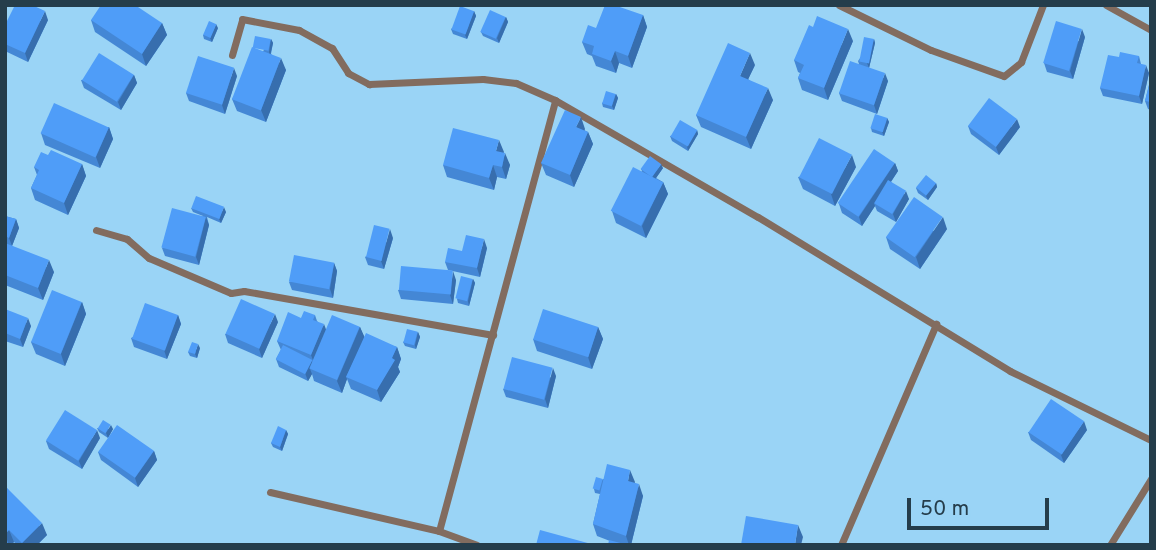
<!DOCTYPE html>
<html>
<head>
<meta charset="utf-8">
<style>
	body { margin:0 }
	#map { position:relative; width:1156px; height:550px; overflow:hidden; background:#9ad4f6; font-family:Overpass,sans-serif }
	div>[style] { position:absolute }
	.minor>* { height:7px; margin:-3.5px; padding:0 3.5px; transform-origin:3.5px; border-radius:3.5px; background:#826c5f }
	.wall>* { inset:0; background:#4487d5 }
	.shaded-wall>* { inset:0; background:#376eae }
	.building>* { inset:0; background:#4f9df8; transform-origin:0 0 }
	span { translate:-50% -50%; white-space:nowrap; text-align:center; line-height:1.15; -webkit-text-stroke:5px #9ad4f6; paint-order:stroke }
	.frame { position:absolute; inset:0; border:7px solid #253d4b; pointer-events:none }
	.scale { position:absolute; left:907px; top:498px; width:142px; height:32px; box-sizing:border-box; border:4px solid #253d4b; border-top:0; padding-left:9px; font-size:21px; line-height:24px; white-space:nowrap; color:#253d4b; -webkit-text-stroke:5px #9ad4f6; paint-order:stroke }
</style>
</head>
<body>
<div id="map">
	<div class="minor">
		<div style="left:839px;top:5px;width:102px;rotate:26.1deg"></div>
		<div style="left:931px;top:50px;width:77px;rotate:19.6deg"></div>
		<div style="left:1004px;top:76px;width:22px;rotate:-39deg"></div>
		<div style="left:1021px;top:62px;width:61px;rotate:-68.9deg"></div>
		<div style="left:1106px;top:5px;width:51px;rotate:29.1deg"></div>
		<div style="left:232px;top:55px;width:37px;rotate:-74deg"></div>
		<div style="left:242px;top:19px;width:58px;rotate:10.9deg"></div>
		<div style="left:299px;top:30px;width:38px;rotate:29deg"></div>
		<div style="left:332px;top:48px;width:30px;rotate:57deg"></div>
		<div style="left:348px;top:73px;width:24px;rotate:28deg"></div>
		<div style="left:369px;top:84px;width:114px;rotate:-2.5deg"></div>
		<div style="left:483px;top:79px;width:33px;rotate:7deg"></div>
		<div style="left:516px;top:83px;width:43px;rotate:23.6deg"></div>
		<div style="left:555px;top:100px;width:234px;rotate:30deg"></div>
		<div style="left:758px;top:217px;width:295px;rotate:31.4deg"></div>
		<div style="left:1010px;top:371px;width:157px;rotate:26.1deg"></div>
		<div style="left:96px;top:230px;width:32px;rotate:16deg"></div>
		<div style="left:127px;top:239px;width:29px;rotate:41deg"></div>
		<div style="left:149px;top:258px;width:89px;rotate:23.1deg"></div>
		<div style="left:231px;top:293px;width:13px;rotate:-9deg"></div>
		<div style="left:244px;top:291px;width:253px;rotate:10deg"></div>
		<div style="left:270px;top:492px;width:173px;rotate:13deg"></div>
		<div style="left:439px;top:531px;width:40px;rotate:20.2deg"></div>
		<div style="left:439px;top:531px;width:446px;rotate:-74.9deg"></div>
		<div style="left:841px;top:545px;width:241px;rotate:-66.7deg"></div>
		<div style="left:1110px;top:545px;width:78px;rotate:-58.2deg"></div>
	</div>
	<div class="wall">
		<div style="clip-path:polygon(474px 11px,476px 16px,467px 39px,453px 34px,451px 29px)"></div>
		<div style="clip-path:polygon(643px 15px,647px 27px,632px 68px,619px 63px,616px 73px,596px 66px,592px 56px,587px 54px,582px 42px,596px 28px)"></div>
		<div style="clip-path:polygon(506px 17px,508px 22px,499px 43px,483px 36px,481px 32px)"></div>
		<div style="clip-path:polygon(48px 20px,28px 62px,5px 51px,5px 25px)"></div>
		<div style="clip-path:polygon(91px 20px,162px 23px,167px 35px,146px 66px,95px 32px)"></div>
		<div style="clip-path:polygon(218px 28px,212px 42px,204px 39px,203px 35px)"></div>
		<div style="clip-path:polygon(1085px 37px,1073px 79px,1047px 72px,1044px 63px)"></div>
		<div style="clip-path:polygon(271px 39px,273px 43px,271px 54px,286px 70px,266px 122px,237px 111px,232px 99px)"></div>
		<div style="clip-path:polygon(874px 39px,875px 43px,869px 68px,888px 81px,877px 114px,842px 101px,839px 93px,859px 64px,858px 61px)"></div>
		<div style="clip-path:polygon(853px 41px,828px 100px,802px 90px,798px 78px,800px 73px,798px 72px,794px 60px)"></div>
		<div style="clip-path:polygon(1139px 56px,1141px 64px,1149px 73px,1142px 104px,1103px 96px,1100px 88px,1119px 57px)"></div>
		<div style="clip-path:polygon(755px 65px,748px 79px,773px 100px,751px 149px,701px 127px,696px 115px)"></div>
		<div style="clip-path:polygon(134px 75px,137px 83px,121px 110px,84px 88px,81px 80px)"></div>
		<div style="clip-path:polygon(237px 76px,225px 114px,189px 101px,186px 93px)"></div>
		<div style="clip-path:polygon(1151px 77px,1151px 110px,1148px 109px,1145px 101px)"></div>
		<div style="clip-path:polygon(616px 94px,618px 98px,614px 110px,603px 107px,602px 103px)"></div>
		<div style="clip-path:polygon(887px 118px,889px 122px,884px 136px,872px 132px,871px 128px)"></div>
		<div style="clip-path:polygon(968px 126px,1020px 127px,999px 155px,971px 134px)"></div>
		<div style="clip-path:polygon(109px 127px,113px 139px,100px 168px,45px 145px,41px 133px)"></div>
		<div style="clip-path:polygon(585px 129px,584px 130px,588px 132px,593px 144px,574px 187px,546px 175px,541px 163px)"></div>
		<div style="clip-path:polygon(697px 130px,698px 134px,688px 151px,672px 141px,670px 136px)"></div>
		<div style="clip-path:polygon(503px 153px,510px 165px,506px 179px,497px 177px,494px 190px,447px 177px,443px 165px)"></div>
		<div style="clip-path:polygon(895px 163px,898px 171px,891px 182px,909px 199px,896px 222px,877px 211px,875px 206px,862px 226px,842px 213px,839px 204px)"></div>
		<div style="clip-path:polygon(82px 164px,86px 176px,68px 215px,35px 200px,31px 188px,37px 175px,34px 167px)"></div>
		<div style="clip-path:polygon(856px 167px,835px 206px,803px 189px,798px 177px)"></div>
		<div style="clip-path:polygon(663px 168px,656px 178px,663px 182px,668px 194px,646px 238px,616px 223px,612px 211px,642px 171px,641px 169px)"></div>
		<div style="clip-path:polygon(936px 183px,937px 187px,928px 200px,918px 193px,916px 188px)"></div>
		<div style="clip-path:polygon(191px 208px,226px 212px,221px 223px,207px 217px,209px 225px,199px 265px,165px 256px,162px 248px,203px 216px,193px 212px)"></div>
		<div style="clip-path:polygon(5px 216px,16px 219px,19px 228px,12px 246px,54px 272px,43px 300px,5px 285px)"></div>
		<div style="clip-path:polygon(947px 229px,920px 269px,890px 249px,886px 237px)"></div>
		<div style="clip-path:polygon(393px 238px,384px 269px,368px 265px,365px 257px)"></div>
		<div style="clip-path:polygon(487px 248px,480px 277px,448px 270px,445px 262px,462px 251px)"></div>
		<div style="clip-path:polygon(334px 263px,337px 271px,333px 298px,292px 290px,289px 282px)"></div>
		<div style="clip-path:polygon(473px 279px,475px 283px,469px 306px,458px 303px,457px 299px)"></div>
		<div style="clip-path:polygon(456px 280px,453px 304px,401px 299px,398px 290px)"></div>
		<div style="clip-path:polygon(82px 302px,86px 314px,65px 366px,36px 354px,31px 342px)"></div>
		<div style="clip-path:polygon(5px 309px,31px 326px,23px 347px,5px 341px)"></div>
		<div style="clip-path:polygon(178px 315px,181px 324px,167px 359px,134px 347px,131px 338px)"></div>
		<div style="clip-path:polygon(315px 315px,317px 321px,326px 330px,360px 327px,364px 338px,397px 347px,401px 359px,398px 367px,400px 372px,381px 402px,351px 389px,347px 379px,342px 393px,314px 381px,312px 374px,308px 381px,279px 367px,276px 359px,281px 350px,277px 341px,301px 318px)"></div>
		<div style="clip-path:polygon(278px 322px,262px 358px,228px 343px,225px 334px)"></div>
		<div style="clip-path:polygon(598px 327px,603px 339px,592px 369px,537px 351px,533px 339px)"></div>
		<div style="clip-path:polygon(418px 332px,420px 337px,416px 349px,405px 346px,403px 342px)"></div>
		<div style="clip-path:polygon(200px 348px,197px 358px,190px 356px,188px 352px)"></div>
		<div style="clip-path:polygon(556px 376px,548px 408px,506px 397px,503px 389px)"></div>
		<div style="clip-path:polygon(97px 428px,113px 429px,108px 438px,99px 432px)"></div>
		<div style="clip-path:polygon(286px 430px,288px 434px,282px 451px,273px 447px,271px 443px)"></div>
		<div style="clip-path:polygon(1087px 430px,1064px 463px,1031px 440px,1028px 432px)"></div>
		<div style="clip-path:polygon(100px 438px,82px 469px,49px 449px,46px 441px)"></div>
		<div style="clip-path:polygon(154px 451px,157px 460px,138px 487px,101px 460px,98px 452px)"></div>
		<div style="clip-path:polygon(603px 479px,635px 483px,643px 496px,631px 545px,608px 545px,610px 541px,597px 536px,593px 524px,600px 494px,595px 493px,594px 489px)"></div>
		<div style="clip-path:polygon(5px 486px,47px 535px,37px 545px,17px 545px,14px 542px,11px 545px,5px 545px)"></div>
	</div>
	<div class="shaded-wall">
		<div style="clip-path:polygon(45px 11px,48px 20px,28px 62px,25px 53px)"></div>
		<div style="clip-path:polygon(474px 11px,476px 16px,467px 39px,465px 35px)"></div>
		<div style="clip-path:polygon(643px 15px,647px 27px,632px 68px,628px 56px)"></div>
		<div style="clip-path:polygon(506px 17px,508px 22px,499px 43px,497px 38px)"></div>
		<div style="clip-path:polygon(162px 23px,167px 35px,146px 66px,142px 54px)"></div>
		<div style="clip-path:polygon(216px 24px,218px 28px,212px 42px,210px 38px)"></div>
		<div style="clip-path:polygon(848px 29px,853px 41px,828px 100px,824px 88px)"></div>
		<div style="clip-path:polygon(1082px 29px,1085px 37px,1073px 79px,1070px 71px)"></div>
		<div style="clip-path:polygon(271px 39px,273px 43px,270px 56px,269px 52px)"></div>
		<div style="clip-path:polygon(874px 39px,875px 43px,869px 68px,867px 63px)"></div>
		<div style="clip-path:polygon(615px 51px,619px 63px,616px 73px,611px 61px)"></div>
		<div style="clip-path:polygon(750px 53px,755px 65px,744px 88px,740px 76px)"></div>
		<div style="clip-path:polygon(281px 58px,286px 70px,266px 122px,261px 110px)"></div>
		<div style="clip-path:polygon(1146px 65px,1149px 73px,1142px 104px,1139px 96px)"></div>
		<div style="clip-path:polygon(234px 68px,237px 76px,225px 114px,222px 105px)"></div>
		<div style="clip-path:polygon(885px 73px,888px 81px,877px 114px,874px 105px)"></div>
		<div style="clip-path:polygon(134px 75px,137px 83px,121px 110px,118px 102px)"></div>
		<div style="clip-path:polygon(768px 88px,773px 100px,751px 149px,746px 137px)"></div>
		<div style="clip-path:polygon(616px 94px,618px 98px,614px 110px,612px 106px)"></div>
		<div style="clip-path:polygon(581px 117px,585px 129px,581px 139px,576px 127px)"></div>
		<div style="clip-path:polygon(887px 118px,889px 122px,884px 136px,882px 132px)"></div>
		<div style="clip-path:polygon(1017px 119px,1020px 127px,999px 155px,996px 147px)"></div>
		<div style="clip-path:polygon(109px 127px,113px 139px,100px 168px,96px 157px)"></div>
		<div style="clip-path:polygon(697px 130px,698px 134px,688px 151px,687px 146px)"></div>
		<div style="clip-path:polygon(588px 132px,593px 144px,574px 187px,570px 175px)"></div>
		<div style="clip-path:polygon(499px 140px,504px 152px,500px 163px,496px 151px)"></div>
		<div style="clip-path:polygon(505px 153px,510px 165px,506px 179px,502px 167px)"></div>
		<div style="clip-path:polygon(852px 155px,856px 167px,835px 206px,831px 194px)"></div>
		<div style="clip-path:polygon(895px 163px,898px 171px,876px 204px,874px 203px,875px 206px,862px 226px,859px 217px)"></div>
		<div style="clip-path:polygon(82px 164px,86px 176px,68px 215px,64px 203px)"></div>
		<div style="clip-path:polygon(661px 164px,663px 168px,654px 181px,652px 177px)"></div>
		<div style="clip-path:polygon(493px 165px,497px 177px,494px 190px,489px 178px)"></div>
		<div style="clip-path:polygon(663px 182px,668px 194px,646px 238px,642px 226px)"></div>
		<div style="clip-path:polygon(936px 183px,937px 187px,928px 200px,926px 196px)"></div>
		<div style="clip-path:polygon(906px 191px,909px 199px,896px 222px,893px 214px)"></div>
		<div style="clip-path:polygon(224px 207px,226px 212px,221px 223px,219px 219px)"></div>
		<div style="clip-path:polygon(206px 217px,209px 225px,199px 265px,196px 257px)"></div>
		<div style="clip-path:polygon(943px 217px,947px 229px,920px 269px,916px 257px)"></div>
		<div style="clip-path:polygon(16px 219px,19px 228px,12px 246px,9px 238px)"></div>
		<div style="clip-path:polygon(390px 229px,393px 238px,384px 269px,381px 261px)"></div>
		<div style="clip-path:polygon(484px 239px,487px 248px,480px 277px,477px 268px)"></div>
		<div style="clip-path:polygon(49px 260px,54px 272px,43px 300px,38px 288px)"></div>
		<div style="clip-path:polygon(334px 263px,337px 271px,333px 298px,330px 289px)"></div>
		<div style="clip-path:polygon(453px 271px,456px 280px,453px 304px,450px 295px)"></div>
		<div style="clip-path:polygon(473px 279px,475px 283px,469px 306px,468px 301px)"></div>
		<div style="clip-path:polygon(82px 302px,86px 314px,65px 366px,61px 354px)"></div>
		<div style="clip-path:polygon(275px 314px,278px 322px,262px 358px,259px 349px)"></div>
		<div style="clip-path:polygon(178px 315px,181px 324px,167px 359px,164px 350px)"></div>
		<div style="clip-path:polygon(28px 318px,31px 326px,23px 347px,20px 339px)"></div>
		<div style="clip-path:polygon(324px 324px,327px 332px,314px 363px,311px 355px)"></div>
		<div style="clip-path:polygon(360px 327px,365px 338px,346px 377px,347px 379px,342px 393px,337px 381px)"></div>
		<div style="clip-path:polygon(598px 327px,603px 339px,592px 369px,588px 357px)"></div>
		<div style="clip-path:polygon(418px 332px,420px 337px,416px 349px,415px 345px)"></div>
		<div style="clip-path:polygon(198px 344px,200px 348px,197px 358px,195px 354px)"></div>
		<div style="clip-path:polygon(397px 347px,401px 359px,398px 367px,400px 372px,381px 402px,377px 390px)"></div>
		<div style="clip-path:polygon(312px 360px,315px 368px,310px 369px,312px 374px,308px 381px,305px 373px)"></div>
		<div style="clip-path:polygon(553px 368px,556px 376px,548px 408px,545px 399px)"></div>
		<div style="clip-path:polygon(1084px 421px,1087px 430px,1064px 463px,1061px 455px)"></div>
		<div style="clip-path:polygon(111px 425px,113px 429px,108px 438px,106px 433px)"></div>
		<div style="clip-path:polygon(97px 430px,100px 438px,82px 469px,79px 461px)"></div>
		<div style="clip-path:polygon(286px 430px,288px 434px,282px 451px,280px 447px)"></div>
		<div style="clip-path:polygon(154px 451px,157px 460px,138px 487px,135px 478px)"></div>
		<div style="clip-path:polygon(630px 470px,635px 482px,632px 493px,628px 481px)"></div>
		<div style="clip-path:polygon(639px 484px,643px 496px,631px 545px,629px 545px,626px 536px)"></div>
		<div style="clip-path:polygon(42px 523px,47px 535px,37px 545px,23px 545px,22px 543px)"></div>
		<div style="clip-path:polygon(798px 525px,803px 537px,801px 545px,795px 545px)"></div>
		<div style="clip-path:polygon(9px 530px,14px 542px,11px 545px,9px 545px,5px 535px)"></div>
	</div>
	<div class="building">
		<div style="clip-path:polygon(15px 5px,32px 5px,45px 11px,25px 53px,5px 44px,5px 25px)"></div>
		<div style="clip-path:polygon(101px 5px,135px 5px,162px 23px,142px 54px,91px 20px)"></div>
		<div style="clip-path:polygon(605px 5px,614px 5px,643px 15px,628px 56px,615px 51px,611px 61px,592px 54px,594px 46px,582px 42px,588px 25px,596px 28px)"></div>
		<div style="left:460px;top:6px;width:15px;height:25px;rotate:20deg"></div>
		<div style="left:490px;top:10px;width:17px;height:24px;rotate:24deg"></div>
		<div style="clip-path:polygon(817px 16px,848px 29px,824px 88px,798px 78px,804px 65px,794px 60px,809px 25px,813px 27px)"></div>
		<div style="left:209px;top:21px;width:8px;height:15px;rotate:23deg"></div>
		<div style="left:1056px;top:21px;width:27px;height:44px;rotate:17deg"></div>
		<div style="left:255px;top:36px;width:16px;height:12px;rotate:11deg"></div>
		<div style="left:864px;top:37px;width:10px;height:25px;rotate:11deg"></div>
		<div style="clip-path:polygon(728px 43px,750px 53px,740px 76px,768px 88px,746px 137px,696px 115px)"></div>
		<div style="left:252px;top:47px;width:31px;height:56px;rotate:21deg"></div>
		<div style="clip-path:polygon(1120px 52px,1139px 56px,1137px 63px,1146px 65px,1139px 96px,1100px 88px,1108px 55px,1119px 57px)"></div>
		<div style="left:99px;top:53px;width:41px;height:32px;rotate:32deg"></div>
		<div style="left:198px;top:56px;width:38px;height:39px;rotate:18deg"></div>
		<div style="left:850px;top:61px;width:37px;height:34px;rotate:19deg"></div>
		<div style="clip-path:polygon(1151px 77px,1151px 102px,1145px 101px)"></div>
		<div style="left:606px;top:91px;width:10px;height:13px;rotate:17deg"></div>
		<div style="left:989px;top:98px;width:35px;height:35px;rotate:37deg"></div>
		<div style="left:54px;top:103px;width:60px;height:33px;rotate:24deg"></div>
		<div style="clip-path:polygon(565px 110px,581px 117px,576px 127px,588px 132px,570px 175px,541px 163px)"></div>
		<div style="left:875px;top:114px;width:13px;height:15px;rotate:18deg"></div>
		<div style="left:680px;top:120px;width:20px;height:19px;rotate:30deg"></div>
		<div style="clip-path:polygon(453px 128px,499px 140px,496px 151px,505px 153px,502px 167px,493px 165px,489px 178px,443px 165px)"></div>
		<div style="left:819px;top:138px;width:37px;height:44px;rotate:27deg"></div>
		<div style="left:874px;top:149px;width:25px;height:65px;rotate:34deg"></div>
		<div style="clip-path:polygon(51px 150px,82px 164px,64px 203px,31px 188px,39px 170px,34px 167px,41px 152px,48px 155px)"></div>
		<div style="left:650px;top:156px;width:14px;height:16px;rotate:36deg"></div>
		<div style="left:633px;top:167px;width:34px;height:49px;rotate:27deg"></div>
		<div style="left:926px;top:175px;width:13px;height:16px;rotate:39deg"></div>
		<div style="left:888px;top:180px;width:21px;height:27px;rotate:31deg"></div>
		<div style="left:196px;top:196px;width:30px;height:13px;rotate:21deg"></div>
		<div style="left:914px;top:197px;width:35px;height:49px;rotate:35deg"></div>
		<div style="left:172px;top:208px;width:35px;height:41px;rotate:15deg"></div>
		<div style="clip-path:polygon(5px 216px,16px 219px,9px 238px,5px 236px)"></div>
		<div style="left:374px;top:225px;width:16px;height:33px;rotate:14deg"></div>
		<div style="clip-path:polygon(466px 235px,484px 239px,477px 268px,445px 262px,448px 248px,462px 251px)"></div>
		<div style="clip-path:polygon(5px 243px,49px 260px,38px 288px,5px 275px)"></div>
		<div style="left:294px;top:255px;width:41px;height:27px;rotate:11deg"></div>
		<div style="left:401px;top:266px;width:52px;height:24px;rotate:5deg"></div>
		<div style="left:461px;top:276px;width:12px;height:23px;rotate:14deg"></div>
		<div style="left:52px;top:290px;width:32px;height:56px;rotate:22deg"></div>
		<div style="left:241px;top:299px;width:37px;height:38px;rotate:24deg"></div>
		<div style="left:145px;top:303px;width:35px;height:38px;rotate:20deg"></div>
		<div style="clip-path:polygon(5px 309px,28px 318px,20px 339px,5px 333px)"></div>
		<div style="left:543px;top:309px;width:58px;height:32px;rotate:18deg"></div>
		<div style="clip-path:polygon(304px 311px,315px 315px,313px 320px,324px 324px,311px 355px,277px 341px,288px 312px,301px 318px)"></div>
		<div style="left:332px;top:315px;width:30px;height:58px;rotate:23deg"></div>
		<div style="left:407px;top:329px;width:11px;height:14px;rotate:15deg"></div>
		<div style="clip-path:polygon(366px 333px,397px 347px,392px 358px,395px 360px,377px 390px,346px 377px)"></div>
		<div style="clip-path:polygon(192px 342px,198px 344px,195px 354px,188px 352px)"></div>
		<div style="left:283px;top:345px;width:33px;height:16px;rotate:27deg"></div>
		<div style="left:512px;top:357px;width:42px;height:33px;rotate:15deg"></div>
		<div style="left:1051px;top:399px;width:40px;height:40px;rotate:34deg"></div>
		<div style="left:65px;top:410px;width:38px;height:36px;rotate:32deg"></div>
		<div style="left:103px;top:420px;width:9px;height:10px;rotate:32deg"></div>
		<div style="left:117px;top:425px;width:45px;height:33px;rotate:35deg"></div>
		<div style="clip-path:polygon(278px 426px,286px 430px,280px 447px,271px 443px)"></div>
		<div style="clip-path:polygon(607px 464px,630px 470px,628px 481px,639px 484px,626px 536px,593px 524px)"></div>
		<div style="left:596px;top:477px;width:7px;height:12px;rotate:16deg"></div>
		<div style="clip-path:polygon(5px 486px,42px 523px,22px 543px,9px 530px,5px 534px)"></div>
		<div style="clip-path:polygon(746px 516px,798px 525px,795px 545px,741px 545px)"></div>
		<div style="clip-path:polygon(540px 530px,595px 545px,536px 545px)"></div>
		<div style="clip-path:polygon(609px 540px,628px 545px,608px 545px)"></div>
	</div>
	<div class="frame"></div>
	<div class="scale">50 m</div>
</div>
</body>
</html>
